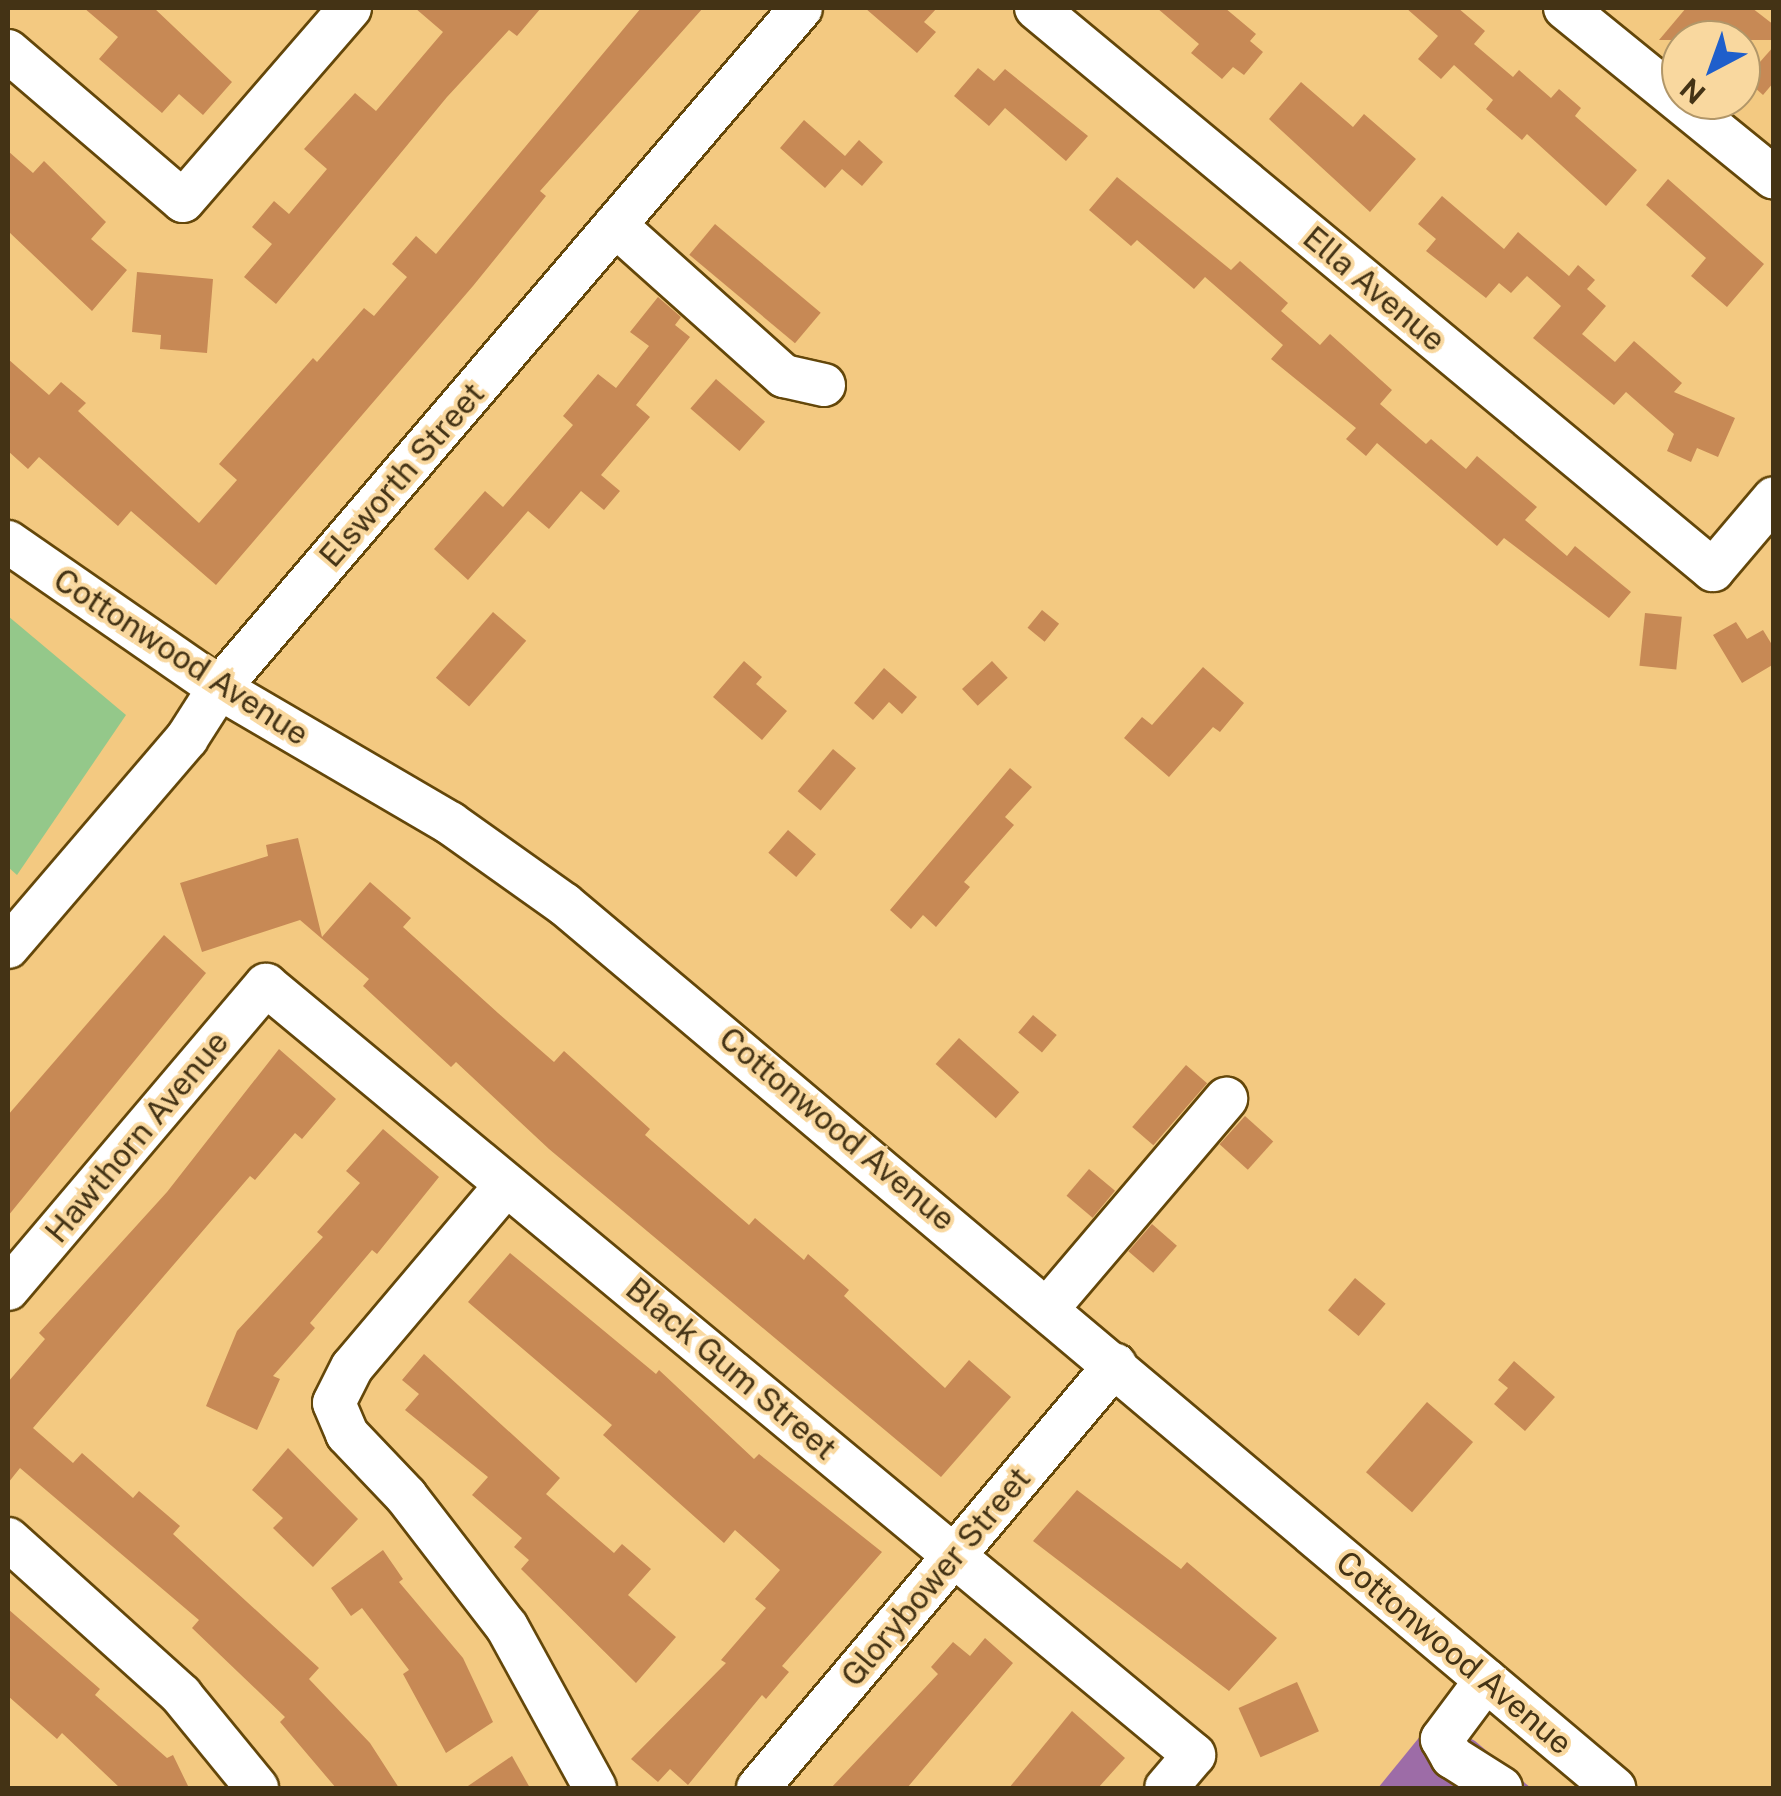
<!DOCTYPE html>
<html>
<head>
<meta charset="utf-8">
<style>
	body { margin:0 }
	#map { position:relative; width:1781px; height:1796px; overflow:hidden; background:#f3c981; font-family:"Public Sans",sans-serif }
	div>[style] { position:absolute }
	.green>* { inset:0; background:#94c88a }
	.water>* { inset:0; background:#9d6ca7 }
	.building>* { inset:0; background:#c78955; transform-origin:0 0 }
	.roads { filter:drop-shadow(2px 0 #64470a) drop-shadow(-2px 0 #64470a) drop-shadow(0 2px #64470a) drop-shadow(0 -2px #64470a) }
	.minor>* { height:42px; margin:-21px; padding:0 21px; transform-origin:21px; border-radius:21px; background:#fff }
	span { translate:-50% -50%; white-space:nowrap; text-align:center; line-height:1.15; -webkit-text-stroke:8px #f9d89f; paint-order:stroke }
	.street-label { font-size:32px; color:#443315 }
	.frame { position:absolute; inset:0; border:10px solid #443315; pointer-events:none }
	.north { position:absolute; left:1661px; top:20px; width:100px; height:100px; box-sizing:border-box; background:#f9d89f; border:2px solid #b19668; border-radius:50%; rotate:221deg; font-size:28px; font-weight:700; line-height:40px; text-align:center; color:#443315 }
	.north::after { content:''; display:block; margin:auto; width:35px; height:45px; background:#1f5fcb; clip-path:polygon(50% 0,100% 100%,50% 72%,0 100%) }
</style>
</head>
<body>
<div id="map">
	<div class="green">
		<div style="clip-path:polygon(8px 616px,126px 715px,17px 875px,8px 867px)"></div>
	</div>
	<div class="water">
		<div style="clip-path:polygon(1435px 1718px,1475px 1741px,1531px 1788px,1378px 1788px)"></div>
	</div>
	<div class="building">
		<div style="clip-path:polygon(84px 8px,154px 8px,232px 82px,203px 115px,179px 94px,162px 113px,99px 59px,118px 37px)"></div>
		<div style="clip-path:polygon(415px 8px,541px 8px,517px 36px,509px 30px,447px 97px,276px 304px,244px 277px,272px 244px,252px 227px,274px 201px,289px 214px,327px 169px,304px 149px,355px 93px,376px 111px,443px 32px)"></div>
		<div style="clip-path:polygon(641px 8px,703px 8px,540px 191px,546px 196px,473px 286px,216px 585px,131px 511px,118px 526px,39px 457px,28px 469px,8px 451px,8px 359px,49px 395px,61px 382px,86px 403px,78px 411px,199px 523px,237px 480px,219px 464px,313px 358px,317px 362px,364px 308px,374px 316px,407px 277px,392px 264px,416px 236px,436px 254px)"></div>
		<div style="clip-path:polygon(865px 8px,937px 8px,924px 22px,936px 32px,917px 53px)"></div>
		<div style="clip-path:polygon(1157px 8px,1225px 8px,1256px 34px,1250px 41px,1263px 52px,1244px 75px,1233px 67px,1222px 79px,1191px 53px,1199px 44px)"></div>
		<div style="clip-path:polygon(1406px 8px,1458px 8px,1485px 31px,1474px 44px,1513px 77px,1519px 70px,1551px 98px,1559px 89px,1581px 108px,1575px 116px,1637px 170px,1606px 206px,1527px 134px,1522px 140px,1486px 109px,1493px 100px,1454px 65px,1441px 79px,1418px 59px,1438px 36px)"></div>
		<div style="clip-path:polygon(1686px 8px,1752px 8px,1774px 25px,1774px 40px,1659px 40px)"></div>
		<div style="clip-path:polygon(1774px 46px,1774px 82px,1763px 95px,1745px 79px)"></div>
		<div style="clip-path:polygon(978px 68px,994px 81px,1005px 69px,1088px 136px,1066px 161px,1005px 108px,989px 126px,954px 96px)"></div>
		<div style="clip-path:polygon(1301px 82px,1353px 127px,1364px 114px,1416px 159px,1370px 212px,1269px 119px)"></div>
		<div style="clip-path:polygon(804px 120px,845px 156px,859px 140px,883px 162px,862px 186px,842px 169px,825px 188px,780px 148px)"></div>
		<div style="clip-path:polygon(8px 151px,33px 173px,44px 161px,106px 222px,91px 239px,127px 270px,92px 311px,8px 231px)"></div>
		<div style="clip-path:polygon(1117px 177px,1231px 270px,1240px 261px,1288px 303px,1281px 311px,1320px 345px,1330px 334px,1392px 390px,1380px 404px,1426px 444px,1431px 439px,1466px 469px,1477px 456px,1537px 507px,1525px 520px,1567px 556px,1575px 546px,1631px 592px,1609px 618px,1504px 538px,1497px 546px,1377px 443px,1366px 456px,1346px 439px,1356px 428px,1271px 359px,1283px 345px,1205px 277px,1194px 289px,1137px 240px,1131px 246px,1089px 210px)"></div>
		<div style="clip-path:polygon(1668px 179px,1764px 264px,1727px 307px,1691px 276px,1706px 258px,1646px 205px)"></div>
		<div style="clip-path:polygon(1442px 196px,1504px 249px,1518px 232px,1569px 276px,1578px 265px,1595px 280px,1587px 289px,1606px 306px,1582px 334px,1615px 362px,1634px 341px,1682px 383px,1674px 392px,1735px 418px,1718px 457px,1697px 448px,1691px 462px,1667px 451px,1674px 434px,1626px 392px,1614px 405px,1533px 338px,1561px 306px,1527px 276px,1511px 293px,1499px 283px,1486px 298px,1426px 251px,1436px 239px,1418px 224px)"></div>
		<div style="left:715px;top:224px;width:138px;height:40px;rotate:40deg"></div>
		<div style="clip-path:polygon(137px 272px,213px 279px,207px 353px,160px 349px,161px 335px,132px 332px)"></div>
		<div style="clip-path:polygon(658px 297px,681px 317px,675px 325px,690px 337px,636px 405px,650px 417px,601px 475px,620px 491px,604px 510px,581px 491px,549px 529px,528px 511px,468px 580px,434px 549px,485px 491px,503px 507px,573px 425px,563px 416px,598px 374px,616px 388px,649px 346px,630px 332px)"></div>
		<div style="left:716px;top:379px;width:65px;height:39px;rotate:41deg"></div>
		<div style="left:1042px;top:610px;width:22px;height:23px;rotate:39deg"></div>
		<div style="left:493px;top:612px;width:44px;height:87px;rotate:41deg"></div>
		<div style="left:1645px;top:613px;width:37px;height:53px;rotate:6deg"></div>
		<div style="clip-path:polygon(1736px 622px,1747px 639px,1763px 630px,1774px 648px,1774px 664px,1742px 683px,1713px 635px)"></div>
		<div style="clip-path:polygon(744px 661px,762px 677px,756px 684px,787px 711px,762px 740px,713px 697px)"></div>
		<div style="left:992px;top:661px;width:23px;height:41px;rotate:47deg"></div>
		<div style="clip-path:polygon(1203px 667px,1244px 703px,1220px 732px,1213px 727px,1169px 777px,1124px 738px,1142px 717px,1152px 725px)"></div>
		<div style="clip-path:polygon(884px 668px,917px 697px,902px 714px,889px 702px,873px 720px,854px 703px)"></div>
		<div style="left:833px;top:749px;width:30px;height:55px;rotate:40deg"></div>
		<div style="clip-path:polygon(1010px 768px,1032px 787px,1005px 817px,1014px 825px,964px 882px,970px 887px,936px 927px,923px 915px,911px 929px,890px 910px)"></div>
		<div style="left:788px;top:830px;width:37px;height:30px;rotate:41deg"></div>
		<div style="clip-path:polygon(298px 838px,322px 937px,370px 882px,411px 918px,403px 927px,498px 1013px,554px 1062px,564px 1051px,650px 1129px,645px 1135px,749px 1225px,755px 1218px,804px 1260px,808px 1254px,849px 1290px,844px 1296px,945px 1388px,969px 1360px,1011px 1397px,941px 1477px,549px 1149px,456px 1062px,451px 1067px,363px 986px,369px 979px,300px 920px,202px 952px,180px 883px,268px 856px,266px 845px)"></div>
		<div style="clip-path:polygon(164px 935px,206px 973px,8px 1216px,8px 1115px)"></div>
		<div style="left:1033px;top:1015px;width:31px;height:23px;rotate:40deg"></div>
		<div style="left:959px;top:1038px;width:81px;height:35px;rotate:42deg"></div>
		<div style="clip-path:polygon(279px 1049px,336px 1099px,302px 1139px,295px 1133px,255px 1180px,250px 1176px,33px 1428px,73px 1463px,82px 1453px,133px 1498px,139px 1491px,180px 1526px,173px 1534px,319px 1668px,309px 1679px,370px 1743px,399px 1788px,336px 1788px,280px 1722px,285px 1717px,192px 1628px,199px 1620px,20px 1468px,8px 1483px,8px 1382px,45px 1339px,39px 1333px,167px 1192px)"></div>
		<div style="left:1186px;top:1065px;width:28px;height:82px;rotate:41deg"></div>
		<div style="left:1245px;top:1116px;width:38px;height:38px;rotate:42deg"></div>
		<div style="clip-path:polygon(383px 1129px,439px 1177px,377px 1254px,372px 1250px,310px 1323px,315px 1328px,273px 1376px,280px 1379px,257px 1430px,206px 1406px,237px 1331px,323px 1237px,317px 1232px,360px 1183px,346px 1171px)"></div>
		<div style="left:1089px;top:1169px;width:34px;height:35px;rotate:40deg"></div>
		<div style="left:1152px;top:1224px;width:33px;height:36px;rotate:41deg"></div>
		<div style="clip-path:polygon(510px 1253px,656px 1374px,659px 1370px,754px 1459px,759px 1454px,882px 1552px,782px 1666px,789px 1672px,766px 1699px,762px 1695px,688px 1785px,670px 1769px,658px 1782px,631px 1759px,726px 1663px,721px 1660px,766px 1608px,755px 1599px,780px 1570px,735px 1530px,724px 1543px,603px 1435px,612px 1425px,468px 1302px)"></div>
		<div style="left:1355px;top:1278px;width:40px;height:42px;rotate:40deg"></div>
		<div style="clip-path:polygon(424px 1354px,560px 1478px,546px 1494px,614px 1553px,622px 1544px,651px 1569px,628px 1595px,676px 1637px,636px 1683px,521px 1569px,529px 1560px,514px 1547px,522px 1538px,472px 1495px,488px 1477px,405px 1410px,419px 1394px,402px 1380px)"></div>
		<div style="clip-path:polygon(1514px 1361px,1555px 1397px,1525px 1431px,1494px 1404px,1508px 1388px,1498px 1380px)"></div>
		<div style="left:1427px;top:1402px;width:61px;height:93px;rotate:41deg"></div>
		<div style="clip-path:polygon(288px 1448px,358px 1519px,313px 1567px,273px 1528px,283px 1518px,252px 1490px)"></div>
		<div style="clip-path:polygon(1077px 1490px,1181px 1569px,1187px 1562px,1277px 1638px,1229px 1691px,1033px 1541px)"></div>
		<div style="clip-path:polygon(383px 1550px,403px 1579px,399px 1582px,463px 1658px,493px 1722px,446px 1753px,403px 1674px,409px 1670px,362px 1608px,351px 1616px,331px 1588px)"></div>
		<div style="clip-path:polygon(8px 1609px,100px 1689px,95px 1695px,167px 1758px,173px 1755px,189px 1788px,120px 1788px,62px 1733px,57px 1739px,8px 1696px)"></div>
		<div style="clip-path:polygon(985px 1638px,1013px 1663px,907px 1788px,831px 1788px,938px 1674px,931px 1667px,953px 1642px,970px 1656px)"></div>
		<div style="left:1297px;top:1682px;width:54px;height:64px;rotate:66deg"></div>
		<div style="clip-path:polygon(1072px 1711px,1125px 1758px,1098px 1788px,1009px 1788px)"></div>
		<div style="clip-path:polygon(512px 1756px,530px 1788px,465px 1788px)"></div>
	</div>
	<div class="roads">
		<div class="minor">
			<div style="left:1036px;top:8px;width:880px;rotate:39.7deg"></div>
			<div style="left:1713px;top:570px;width:94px;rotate:-49.7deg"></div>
			<div style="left:1565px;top:8px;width:269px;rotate:39.1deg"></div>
			<div style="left:8px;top:51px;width:230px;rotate:40.6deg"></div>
			<div style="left:183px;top:201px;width:255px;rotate:-49.1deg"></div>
			<div style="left:615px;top:225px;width:227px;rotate:41.8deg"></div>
			<div style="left:784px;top:376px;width:41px;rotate:12.7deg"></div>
			<div style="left:8px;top:542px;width:257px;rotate:34.7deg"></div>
			<div style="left:219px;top:688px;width:268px;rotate:30.3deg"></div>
			<div style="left:450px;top:823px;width:140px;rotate:35.4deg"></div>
			<div style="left:564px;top:904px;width:1373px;rotate:40.09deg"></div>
			<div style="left:8px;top:947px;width:275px;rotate:-49.4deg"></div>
			<div style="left:187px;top:738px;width:59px;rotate:-57.4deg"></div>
			<div style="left:219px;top:688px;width:895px;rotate:-49.44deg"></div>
			<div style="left:506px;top:1185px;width:238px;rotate:130.2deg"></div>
			<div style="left:352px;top:1367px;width:40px;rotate:116.6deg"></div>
			<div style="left:334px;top:1403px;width:34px;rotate:67deg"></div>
			<div style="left:347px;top:1434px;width:86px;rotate:46.4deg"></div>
			<div style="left:406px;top:1496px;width:165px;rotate:52.4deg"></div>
			<div style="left:507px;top:1627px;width:183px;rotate:61.3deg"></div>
			<div style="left:8px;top:1289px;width:399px;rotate:-49.7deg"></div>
			<div style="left:266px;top:985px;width:1206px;rotate:39.68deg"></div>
			<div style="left:1194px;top:1755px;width:43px;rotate:130.3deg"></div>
			<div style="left:1048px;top:1308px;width:275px;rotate:-49.6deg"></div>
			<div style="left:8px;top:1539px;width:233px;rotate:42deg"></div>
			<div style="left:181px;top:1695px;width:120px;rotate:50.7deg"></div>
			<div style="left:1486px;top:1680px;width:74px;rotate:126.7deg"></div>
			<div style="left:1442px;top:1739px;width:21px;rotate:61deg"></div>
			<div style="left:1452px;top:1757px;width:58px;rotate:32.3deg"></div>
			<div style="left:758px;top:1788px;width:554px;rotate:-49.84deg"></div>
		</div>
	</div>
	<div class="street-label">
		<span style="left:1374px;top:289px;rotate:40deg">Ella Avenue</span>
		<span style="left:402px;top:475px;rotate:-49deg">Elsworth Street</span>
		<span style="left:181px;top:657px;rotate:33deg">Cottonwood Avenue</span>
		<span style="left:837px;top:1129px;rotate:40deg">Cottonwood Avenue</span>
		<span style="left:137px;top:1137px;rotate:-50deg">Hawthorn Avenue</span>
		<span style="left:731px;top:1369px;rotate:40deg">Black Gum Street</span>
		<span style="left:936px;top:1577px;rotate:-50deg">Glorybower Street</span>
		<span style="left:1454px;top:1653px;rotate:40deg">Cottonwood Avenue</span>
	</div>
	<div class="frame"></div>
	<div class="north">N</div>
</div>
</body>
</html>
